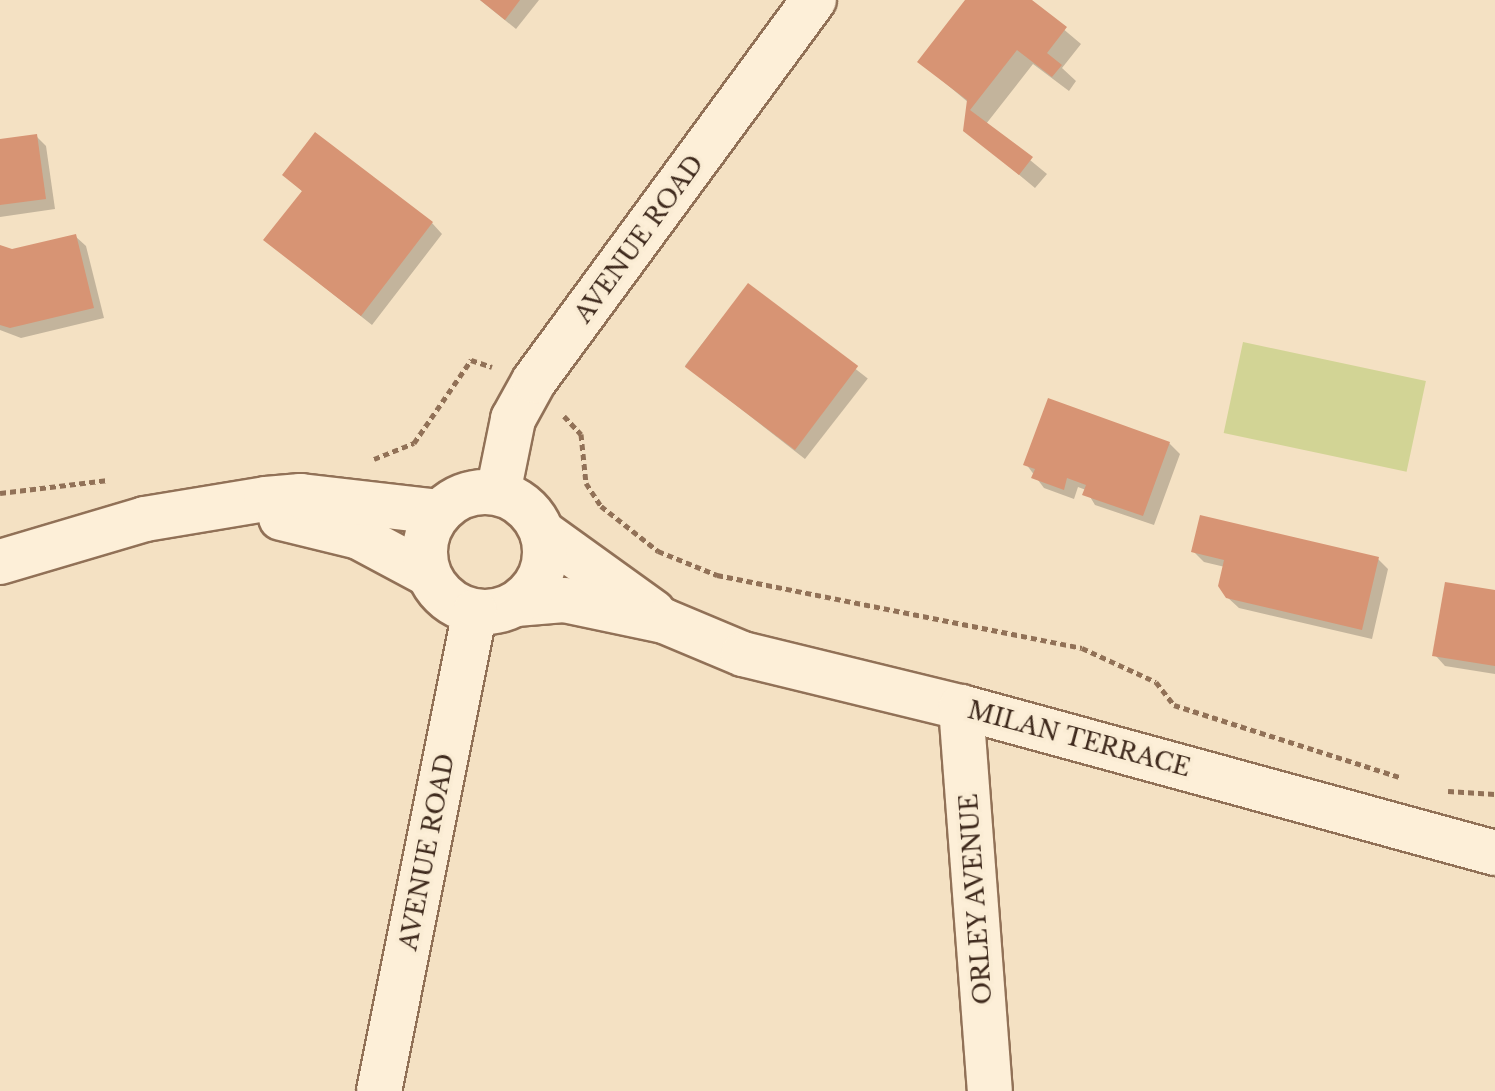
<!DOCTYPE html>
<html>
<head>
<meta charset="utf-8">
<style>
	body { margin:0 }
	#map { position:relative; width:1495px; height:1091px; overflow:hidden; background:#f4e1c3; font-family:"Libre Baskerville",serif }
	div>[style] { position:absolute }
	.green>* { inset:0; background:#d2d495; transform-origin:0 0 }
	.shadow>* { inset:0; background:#0003; transform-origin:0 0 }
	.building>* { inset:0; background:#d79474; transform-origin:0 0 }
	.path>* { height:5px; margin-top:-2.5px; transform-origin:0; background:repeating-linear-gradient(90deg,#917157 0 6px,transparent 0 10px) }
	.roads { filter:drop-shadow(2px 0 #917157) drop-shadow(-2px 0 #917157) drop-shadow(0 2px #917157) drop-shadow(0 -2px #917157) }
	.minor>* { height:44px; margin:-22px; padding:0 22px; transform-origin:22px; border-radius:22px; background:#fdefd8 }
	.tertiary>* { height:44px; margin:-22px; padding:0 22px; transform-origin:22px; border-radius:22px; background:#fdefd8 }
	.tertiary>.ring { margin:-22px; padding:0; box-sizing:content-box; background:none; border:44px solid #fdefd8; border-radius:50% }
	span { translate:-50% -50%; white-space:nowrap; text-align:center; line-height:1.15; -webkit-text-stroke:7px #faecd4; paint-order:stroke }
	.street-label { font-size:24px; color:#3f2a1d }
</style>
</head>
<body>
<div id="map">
	<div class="green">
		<div style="left:1243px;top:342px;width:187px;height:93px;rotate:12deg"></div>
	</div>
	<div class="shadow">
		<div style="clip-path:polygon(480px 0,539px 0,516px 29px)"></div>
		<div style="clip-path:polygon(968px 0,1029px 0,1081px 44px,1062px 68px,1076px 81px,1069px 91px,1033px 64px,986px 124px,1047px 174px,1035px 188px,965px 130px,969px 103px,920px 62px)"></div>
		<div style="clip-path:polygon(36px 136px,46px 146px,55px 209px,0 217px,0 141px)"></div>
		<div style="clip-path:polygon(284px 175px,432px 223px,442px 234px,372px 325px,265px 240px,303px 192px)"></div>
		<div style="clip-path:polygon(75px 236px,86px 246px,104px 318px,21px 338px,0 330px,0 247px,11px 252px)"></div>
		<div style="left:748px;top:285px;width:152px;height:102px;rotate:38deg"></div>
		<div style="clip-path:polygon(1169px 443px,1180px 454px,1154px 525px,1095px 505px,1086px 490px,1078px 487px,1074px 499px,1044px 488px,1026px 464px)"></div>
		<div style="clip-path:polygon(1193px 551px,1378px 559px,1388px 569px,1372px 639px,1239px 608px,1227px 597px,1225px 567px,1204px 562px)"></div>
		<div style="clip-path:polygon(1495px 593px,1495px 674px,1445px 666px,1435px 655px)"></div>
	</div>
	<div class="building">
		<div style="clip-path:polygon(480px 0,520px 0,505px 20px)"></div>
		<div style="clip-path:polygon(965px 0,1032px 0,1067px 27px,1047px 53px,1062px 65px,1052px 77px,1017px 50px,970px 110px,1033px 157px,1019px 175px,963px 131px,967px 100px,917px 62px)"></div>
		<div style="clip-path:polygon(315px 132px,433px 222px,361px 316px,263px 240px,302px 191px,282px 175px)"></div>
		<div style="clip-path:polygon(37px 134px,46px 199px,0 205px,0 139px)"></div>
		<div style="clip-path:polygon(76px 234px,94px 308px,10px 328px,0 325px,0 245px,12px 249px)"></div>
		<div style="left:748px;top:283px;width:138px;height:105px;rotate:37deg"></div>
		<div style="clip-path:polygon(1048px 398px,1170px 442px,1143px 516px,1082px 495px,1086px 485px,1067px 478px,1064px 490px,1031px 478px,1035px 469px,1023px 465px)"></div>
		<div style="clip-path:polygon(1200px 515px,1379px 557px,1362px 630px,1226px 598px,1218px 586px,1224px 560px,1191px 552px)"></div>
		<div style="clip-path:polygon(1445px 582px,1495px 590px,1495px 666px,1432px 656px)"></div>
	</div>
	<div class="path">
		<div style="left:564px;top:416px;width:25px;rotate:47deg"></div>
		<div style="left:581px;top:434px;width:49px;rotate:84.2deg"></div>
		<div style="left:586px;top:483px;width:27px;rotate:57deg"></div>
		<div style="left:601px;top:506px;width:73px;rotate:38.3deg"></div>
		<div style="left:658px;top:551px;width:64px;rotate:22.1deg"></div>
		<div style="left:717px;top:575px;width:372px;rotate:11.3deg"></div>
		<div style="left:1082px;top:648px;width:81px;rotate:24.7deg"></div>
		<div style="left:1156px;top:682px;width:29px;rotate:52deg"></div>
		<div style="left:1174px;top:705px;width:237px;rotate:17.7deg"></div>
		<div style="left:374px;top:459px;width:43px;rotate:-21.8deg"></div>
		<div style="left:414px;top:443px;width:101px;rotate:-55.5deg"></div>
		<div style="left:471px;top:360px;width:22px;rotate:18deg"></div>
		<div style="left:0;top:493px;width:109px;rotate:-6.9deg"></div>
		<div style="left:1448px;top:791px;width:47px;rotate:3.7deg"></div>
	</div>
	<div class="roads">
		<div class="minor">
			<div style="left:281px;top:518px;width:80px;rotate:13.7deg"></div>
			<div style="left:359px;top:537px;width:78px;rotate:28.2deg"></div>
			<div style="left:542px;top:532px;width:137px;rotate:35.8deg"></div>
			<div style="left:0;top:562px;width:151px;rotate:-16.5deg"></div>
			<div style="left:145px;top:519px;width:123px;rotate:-9.4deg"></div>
			<div style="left:266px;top:499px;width:35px;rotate:-5deg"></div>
			<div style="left:301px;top:496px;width:140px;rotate:6.6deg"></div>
			<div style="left:516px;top:604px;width:48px;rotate:-4.8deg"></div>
			<div style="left:564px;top:600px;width:102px;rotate:11.9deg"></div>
			<div style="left:664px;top:621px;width:86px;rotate:22.7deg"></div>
			<div style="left:743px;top:654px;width:224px;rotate:13.7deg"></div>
			<div style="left:961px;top:707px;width:554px;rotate:15.29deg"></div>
			<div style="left:961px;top:707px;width:385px;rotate:85.7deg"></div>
		</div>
		<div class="tertiary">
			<div class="ring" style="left:425px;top:492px;width:76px;height:76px"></div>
			<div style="left:498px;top:493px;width:76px;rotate:-78.5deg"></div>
			<div style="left:513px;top:419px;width:43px;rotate:-61.1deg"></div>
			<div style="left:534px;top:381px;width:473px;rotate:-53.7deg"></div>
			<div style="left:379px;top:1091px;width:489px;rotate:-78.7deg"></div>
		</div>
	</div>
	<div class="street-label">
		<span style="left:639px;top:239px;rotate:-54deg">AVENUE ROAD</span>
		<span style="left:1079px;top:739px;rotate:15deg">MILAN TERRACE</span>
		<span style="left:427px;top:852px;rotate:-79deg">AVENUE ROAD</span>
		<span style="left:976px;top:899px;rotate:-94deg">ORLEY AVENUE</span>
	</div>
</div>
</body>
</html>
